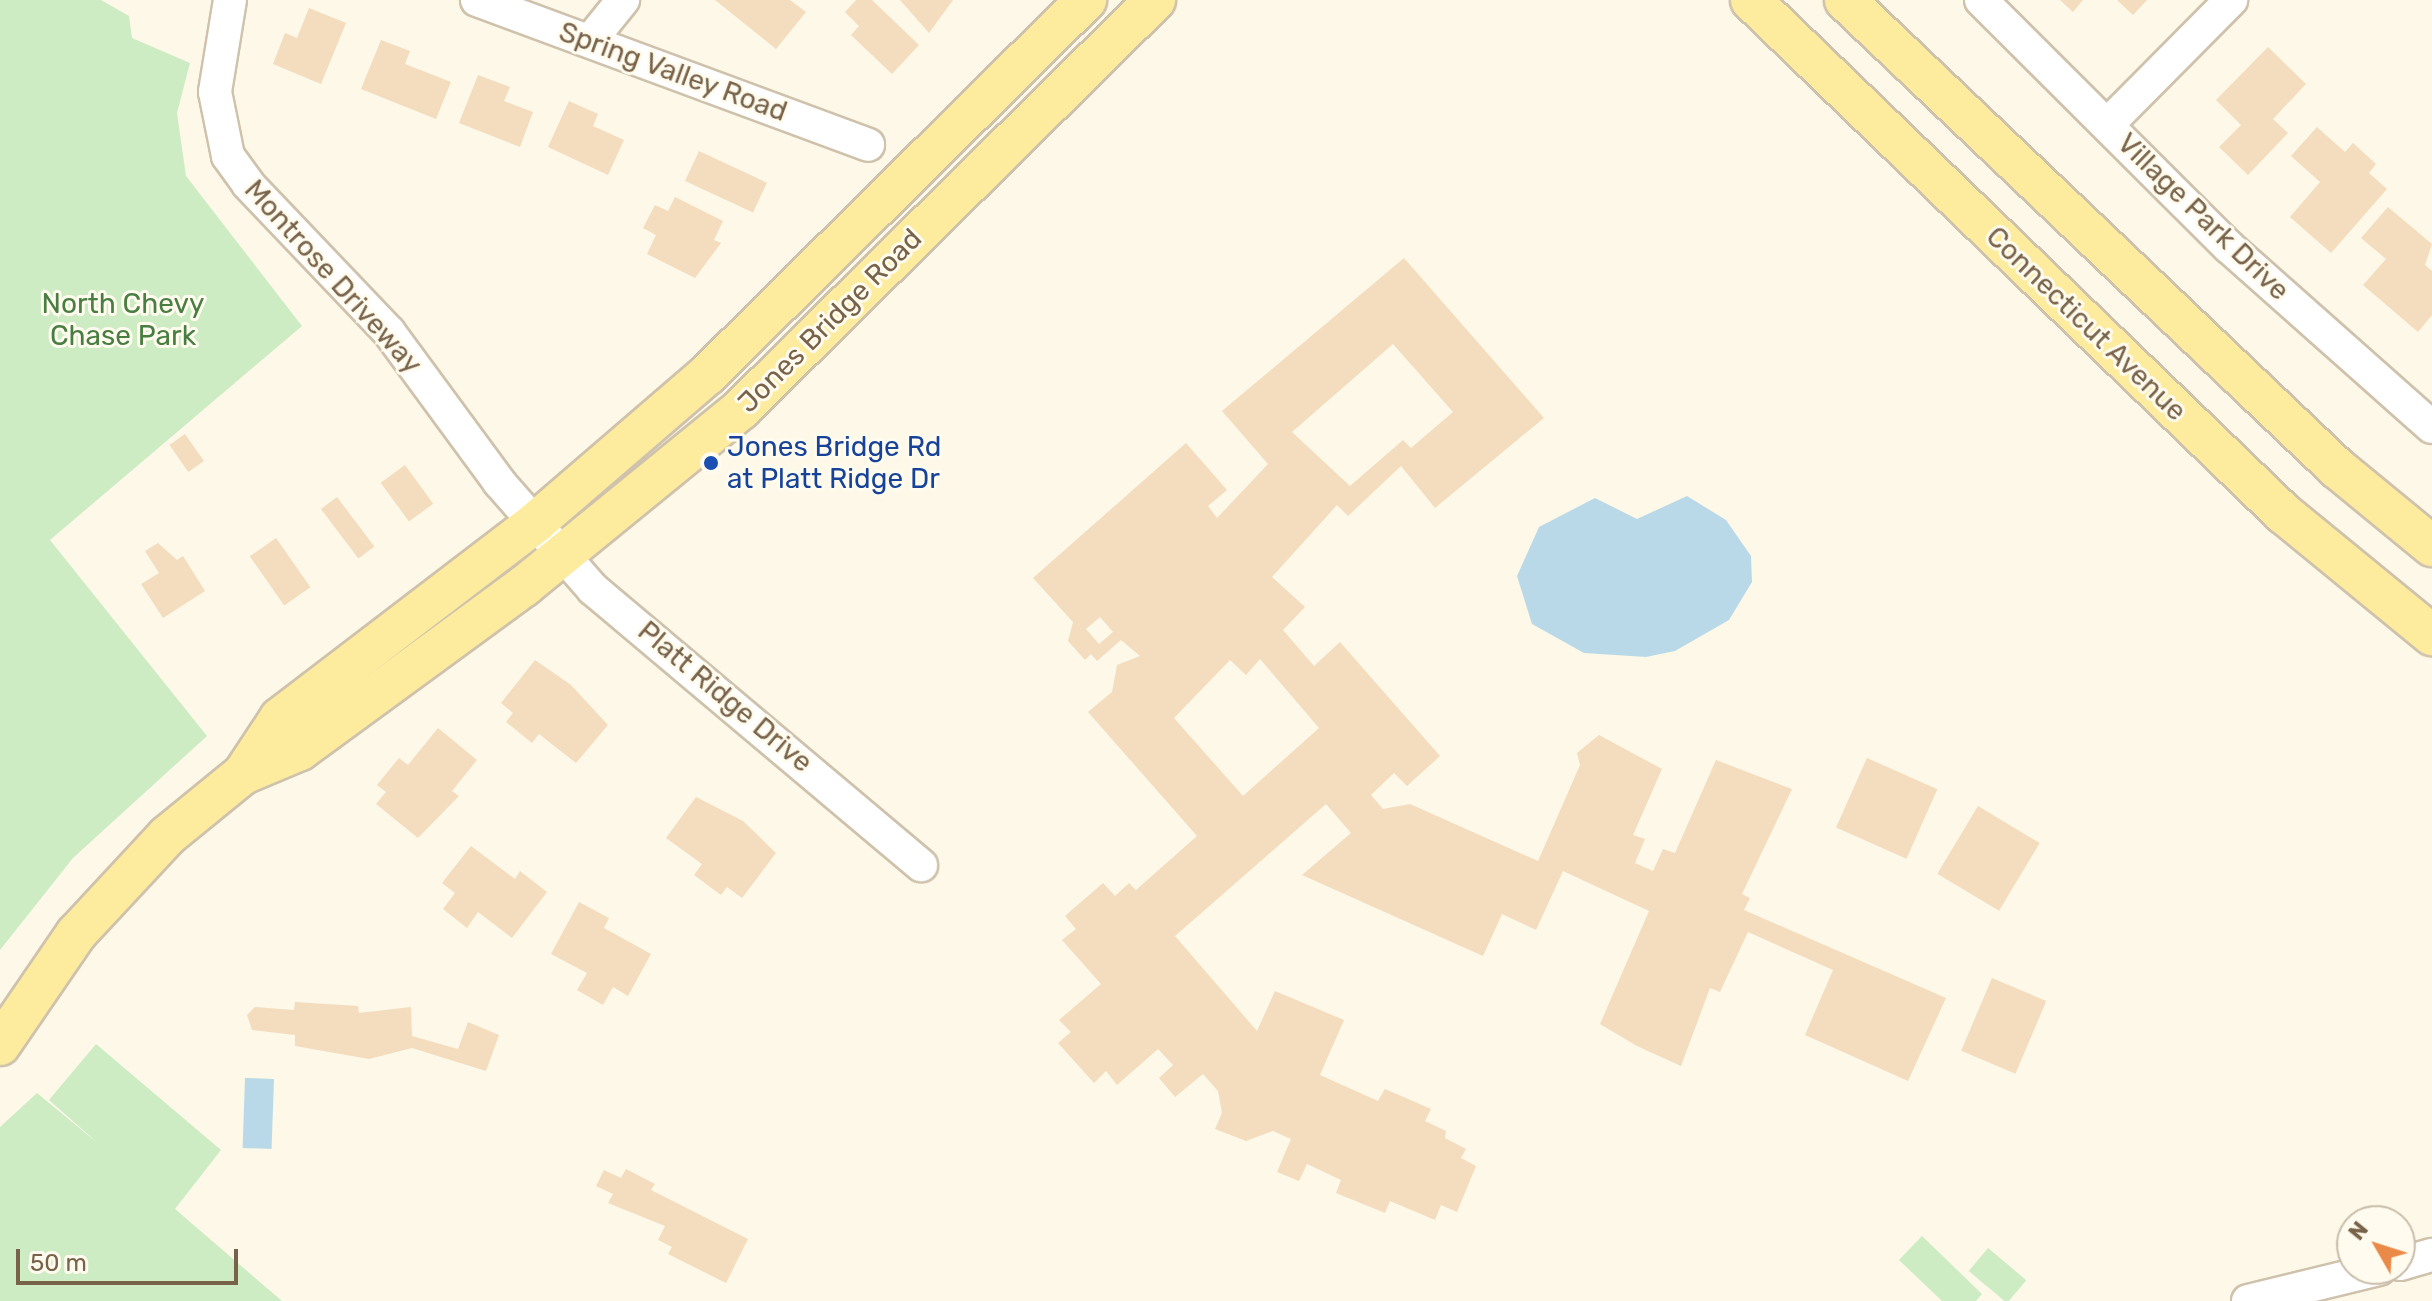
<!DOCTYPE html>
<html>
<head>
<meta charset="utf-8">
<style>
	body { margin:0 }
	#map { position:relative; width:2432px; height:1301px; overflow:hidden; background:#fdf8e7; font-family:Rubik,sans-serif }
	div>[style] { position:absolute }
	.green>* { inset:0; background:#cdecc4; transform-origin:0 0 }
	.water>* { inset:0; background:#bad9e8; transform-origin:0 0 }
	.building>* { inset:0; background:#f3ddbe; transform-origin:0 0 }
	.roads { filter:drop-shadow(2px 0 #cfc2ac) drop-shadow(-2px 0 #cfc2ac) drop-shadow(0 2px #cfc2ac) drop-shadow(0 -2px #cfc2ac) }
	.minor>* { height:32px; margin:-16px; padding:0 16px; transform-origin:16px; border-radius:16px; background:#fff }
	.major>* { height:40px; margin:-20px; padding:0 20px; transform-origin:20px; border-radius:20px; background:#fdeb9e }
	.dots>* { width:22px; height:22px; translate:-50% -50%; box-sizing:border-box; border:4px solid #fffbee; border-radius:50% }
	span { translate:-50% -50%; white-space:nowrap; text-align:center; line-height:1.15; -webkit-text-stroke:6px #fffbee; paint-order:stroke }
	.street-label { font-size:28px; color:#78634a }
	.park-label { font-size:28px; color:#497e42 }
	.transit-label { font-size:28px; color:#164399 }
	.left { translate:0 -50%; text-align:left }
	.north { position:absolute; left:2336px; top:1205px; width:80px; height:80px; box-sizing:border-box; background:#fffbee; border:2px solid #c9beac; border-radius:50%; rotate:309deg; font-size:22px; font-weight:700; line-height:32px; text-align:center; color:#78634a }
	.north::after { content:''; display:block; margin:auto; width:28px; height:36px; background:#ea8a49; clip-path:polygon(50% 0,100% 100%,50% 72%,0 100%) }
	.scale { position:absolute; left:16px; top:1249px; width:222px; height:36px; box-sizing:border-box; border:4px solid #78634a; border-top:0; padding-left:10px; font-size:24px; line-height:28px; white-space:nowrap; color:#78634a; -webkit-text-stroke:6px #fffbee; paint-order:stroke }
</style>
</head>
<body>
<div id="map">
	<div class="green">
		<div style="clip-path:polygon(0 0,101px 0,129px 16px,132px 38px,190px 63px,177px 113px,186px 176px,302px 326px,50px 540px,207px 736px,73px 858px,0 950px)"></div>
		<div style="clip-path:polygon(96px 1044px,221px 1150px,175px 1209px,282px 1301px,0 1301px,0 1127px,37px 1093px,100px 1145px,49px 1100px)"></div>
		<div style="clip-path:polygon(1922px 1236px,1982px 1294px,1976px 1301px,1942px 1301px,1899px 1260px)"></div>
		<div style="left:1988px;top:1248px;width:50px;height:30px;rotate:40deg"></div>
	</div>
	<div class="water">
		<div style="clip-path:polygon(1687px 496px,1726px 520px,1751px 556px,1752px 582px,1729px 620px,1675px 651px,1646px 657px,1584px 653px,1532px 624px,1517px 576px,1539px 527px,1595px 498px,1637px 519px)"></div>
		<div style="left:274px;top:1079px;width:70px;height:29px;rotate:92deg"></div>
	</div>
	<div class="building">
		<div style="clip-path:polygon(715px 0,790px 0,806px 12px,776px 49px)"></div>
		<div style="clip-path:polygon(856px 0,872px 0,919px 45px,892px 74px,851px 35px,859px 26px,845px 12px)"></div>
		<div style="clip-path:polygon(900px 0,953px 0,929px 33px)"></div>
		<div style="clip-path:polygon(2060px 0,2083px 0,2073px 12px)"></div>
		<div style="clip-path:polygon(2117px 0,2147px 0,2133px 15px)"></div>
		<div style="clip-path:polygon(309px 8px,346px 23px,321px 84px,273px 64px,285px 33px,297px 38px)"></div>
		<div style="clip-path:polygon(381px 40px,410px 51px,405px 64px,451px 82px,436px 119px,361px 89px)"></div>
		<div style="clip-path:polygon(2268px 47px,2306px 84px,2273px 119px,2288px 133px,2248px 175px,2219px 147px,2241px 125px,2216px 100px)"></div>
		<div style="clip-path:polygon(478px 75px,510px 87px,504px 101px,533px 112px,520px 147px,459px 123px)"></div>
		<div style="clip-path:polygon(569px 101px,598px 114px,593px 126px,624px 140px,608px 175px,548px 147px)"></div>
		<div style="clip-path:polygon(2317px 127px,2345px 152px,2353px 143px,2376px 164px,2369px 173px,2387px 189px,2331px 253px,2290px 217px,2320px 182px,2291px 156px)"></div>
		<div style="left:699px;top:151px;width:75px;height:33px;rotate:25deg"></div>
		<div style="clip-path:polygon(675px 197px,723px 221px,714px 240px,721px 243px,695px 278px,647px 254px,656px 235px,643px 228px,655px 205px,668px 211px)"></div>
		<div style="clip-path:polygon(2388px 207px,2432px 244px,2425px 265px,2432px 271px,2432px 315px,2418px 332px,2363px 285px,2386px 259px,2361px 238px)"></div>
		<div style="clip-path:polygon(evenodd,1404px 258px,1544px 418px,1435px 508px,1401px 466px,1348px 516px,1337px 505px,1272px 577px,1305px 607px,1283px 630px,1314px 666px,1340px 642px,1440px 756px,1407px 786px,1394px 773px,1371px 795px,1383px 809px,1410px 804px,1538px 861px,1580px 765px,1577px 753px,1599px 735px,1662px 769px,1633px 835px,1645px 839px,1635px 863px,1653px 871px,1663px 849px,1675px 853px,1716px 760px,1792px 789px,1742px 894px,1750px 898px,1744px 910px,1946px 998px,1908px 1081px,1805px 1035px,1833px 970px,1748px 932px,1720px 992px,1710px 988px,1681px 1066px,1637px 1046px,1600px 1024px,1649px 911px,1563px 871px,1536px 930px,1502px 914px,1483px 956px,1302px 875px,1351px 833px,1326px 804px,1175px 936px,1257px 1031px,1275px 991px,1344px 1020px,1320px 1075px,1378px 1101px,1385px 1089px,1431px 1109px,1425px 1121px,1446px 1131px,1445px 1138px,1466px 1149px,1461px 1158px,1476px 1166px,1457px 1212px,1441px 1205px,1435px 1220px,1390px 1201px,1385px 1213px,1336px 1193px,1341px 1180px,1307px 1164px,1299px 1181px,1277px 1172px,1291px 1139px,1273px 1131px,1246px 1141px,1215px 1129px,1222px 1113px,1218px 1091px,1203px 1074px,1175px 1097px,1159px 1078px,1173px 1065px,1158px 1049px,1117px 1085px,1106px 1071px,1094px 1083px,1058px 1043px,1071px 1032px,1059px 1020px,1101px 984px,1062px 940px,1076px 929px,1065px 916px,1103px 883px,1115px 896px,1129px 883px,1136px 890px,1197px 836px,1088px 712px,1112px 692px,1117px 665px,1140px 656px,1121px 640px,1097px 661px,1091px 654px,1085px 660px,1068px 641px,1073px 622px,1033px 578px,1186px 443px,1227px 490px,1208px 506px,1217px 518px,1268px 464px,1222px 411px,1404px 258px,1393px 344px,1453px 412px,1411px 448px,1403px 440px,1350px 486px,1292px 432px,1393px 344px,1404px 258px,1100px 617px,1113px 632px,1099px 644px,1086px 629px,1100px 617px,1404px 258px,1260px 659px,1319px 728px,1243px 796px,1174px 718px,1230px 660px,1246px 675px,1260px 659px)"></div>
		<div style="left:185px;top:434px;width:33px;height:19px;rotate:55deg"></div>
		<div style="left:405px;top:465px;width:48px;height:30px;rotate:54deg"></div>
		<div style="left:337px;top:497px;width:62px;height:20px;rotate:53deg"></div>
		<div style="left:276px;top:538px;width:60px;height:32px;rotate:55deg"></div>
		<div style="clip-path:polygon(158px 543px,177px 560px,183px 556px,205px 591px,163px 618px,141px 584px,159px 573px,145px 551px)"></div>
		<div style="clip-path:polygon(535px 660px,571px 685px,608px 725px,576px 763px,539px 734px,532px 743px,506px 722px,513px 713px,501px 703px)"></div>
		<div style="clip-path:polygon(438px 728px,477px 760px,452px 791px,459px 796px,418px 838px,376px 804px,386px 792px,377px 785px,399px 758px,408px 765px)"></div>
		<div style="left:1867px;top:758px;width:77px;height:76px;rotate:24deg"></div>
		<div style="clip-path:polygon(696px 797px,743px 821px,776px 853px,742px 898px,727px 887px,721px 895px,694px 875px,702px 864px,666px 838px)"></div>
		<div style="left:1978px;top:806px;width:72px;height:79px;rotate:31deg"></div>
		<div style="clip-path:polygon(471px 846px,515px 879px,520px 871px,547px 892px,512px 938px,478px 912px,467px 928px,443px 909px,455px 893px,442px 883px)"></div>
		<div style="clip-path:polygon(579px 902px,609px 918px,604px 928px,651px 954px,628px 996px,613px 987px,603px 1005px,577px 990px,587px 973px,551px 954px)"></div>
		<div style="left:1992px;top:978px;width:59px;height:79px;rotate:23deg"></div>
		<div style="clip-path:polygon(295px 1002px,358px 1006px,359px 1013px,411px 1007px,412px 1036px,458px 1049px,468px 1022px,499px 1035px,486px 1071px,412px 1048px,369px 1059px,295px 1046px,295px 1035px,252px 1030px,247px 1015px,255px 1007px,294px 1010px)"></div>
		<div style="clip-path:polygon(626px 1169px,655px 1184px,651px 1190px,748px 1239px,726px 1283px,668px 1254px,672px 1247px,658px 1240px,665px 1226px,608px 1203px,613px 1194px,596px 1186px,604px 1170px,621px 1178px)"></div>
	</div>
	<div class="roads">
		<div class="minor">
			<div style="left:230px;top:0;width:93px;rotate:99.3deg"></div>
			<div style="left:215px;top:92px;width:65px;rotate:78.5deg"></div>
			<div style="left:228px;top:156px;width:34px;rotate:54deg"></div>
			<div style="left:248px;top:184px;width:204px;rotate:46.4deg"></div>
			<div style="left:389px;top:332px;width:186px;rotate:53.7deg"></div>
			<div style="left:499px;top:482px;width:142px;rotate:48.7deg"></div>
			<div style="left:593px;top:589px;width:429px;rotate:40.1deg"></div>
			<div style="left:477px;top:0;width:417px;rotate:20.3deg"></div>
			<div style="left:1981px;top:0;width:350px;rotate:44.9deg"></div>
			<div style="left:2229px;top:247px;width:271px;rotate:41.6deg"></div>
			<div style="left:590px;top:41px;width:53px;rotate:-51.2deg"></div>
			<div style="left:2108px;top:124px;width:175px;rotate:-45.2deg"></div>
			<div style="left:2400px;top:1264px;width:33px;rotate:-16deg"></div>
			<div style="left:2248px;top:1301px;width:135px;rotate:-13.7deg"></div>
		</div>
		<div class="major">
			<div style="left:1751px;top:0;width:739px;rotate:43.96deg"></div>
			<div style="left:2283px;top:513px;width:193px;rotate:39.3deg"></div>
			<div style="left:1845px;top:0;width:679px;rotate:43.57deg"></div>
			<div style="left:2337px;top:468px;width:123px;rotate:39.4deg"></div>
			<div style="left:243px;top:774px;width:67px;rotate:-56.5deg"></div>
			<div style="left:280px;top:718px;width:322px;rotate:-37.4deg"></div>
			<div style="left:536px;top:522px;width:227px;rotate:-40.7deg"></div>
			<div style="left:708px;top:374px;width:532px;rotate:-44.7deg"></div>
			<div style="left:0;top:1045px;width:135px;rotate:-55.6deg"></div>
			<div style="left:76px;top:934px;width:134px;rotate:-47.1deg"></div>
			<div style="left:167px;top:836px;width:98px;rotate:-39.2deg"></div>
			<div style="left:243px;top:774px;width:62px;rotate:-22.8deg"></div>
			<div style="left:300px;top:750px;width:278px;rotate:-36.2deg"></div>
			<div style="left:524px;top:586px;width:280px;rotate:-39.2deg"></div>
			<div style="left:741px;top:409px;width:582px;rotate:-44.65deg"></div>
		</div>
	</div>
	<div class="dots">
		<div style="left:711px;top:463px;background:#1a4fb4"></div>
	</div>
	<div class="street-label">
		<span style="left:673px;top:72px;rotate:20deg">Spring Valley Road</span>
		<span style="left:2203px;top:217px;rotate:44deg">Village Park Drive</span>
		<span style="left:333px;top:277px;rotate:48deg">Montrose Driveway</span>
		<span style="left:830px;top:321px;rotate:-45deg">Jones Bridge Road</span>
		<span style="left:2086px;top:324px;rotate:44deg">Connecticut Avenue</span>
		<span style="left:725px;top:697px;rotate:40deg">Platt Ridge Drive</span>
	</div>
	<div class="park-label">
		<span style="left:123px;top:320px">North Chevy<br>Chase Park</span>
	</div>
	<div class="transit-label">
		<span class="left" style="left:727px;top:463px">Jones Bridge Rd<br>at Platt Ridge Dr</span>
	</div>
	<div class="north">N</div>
	<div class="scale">50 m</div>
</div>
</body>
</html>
